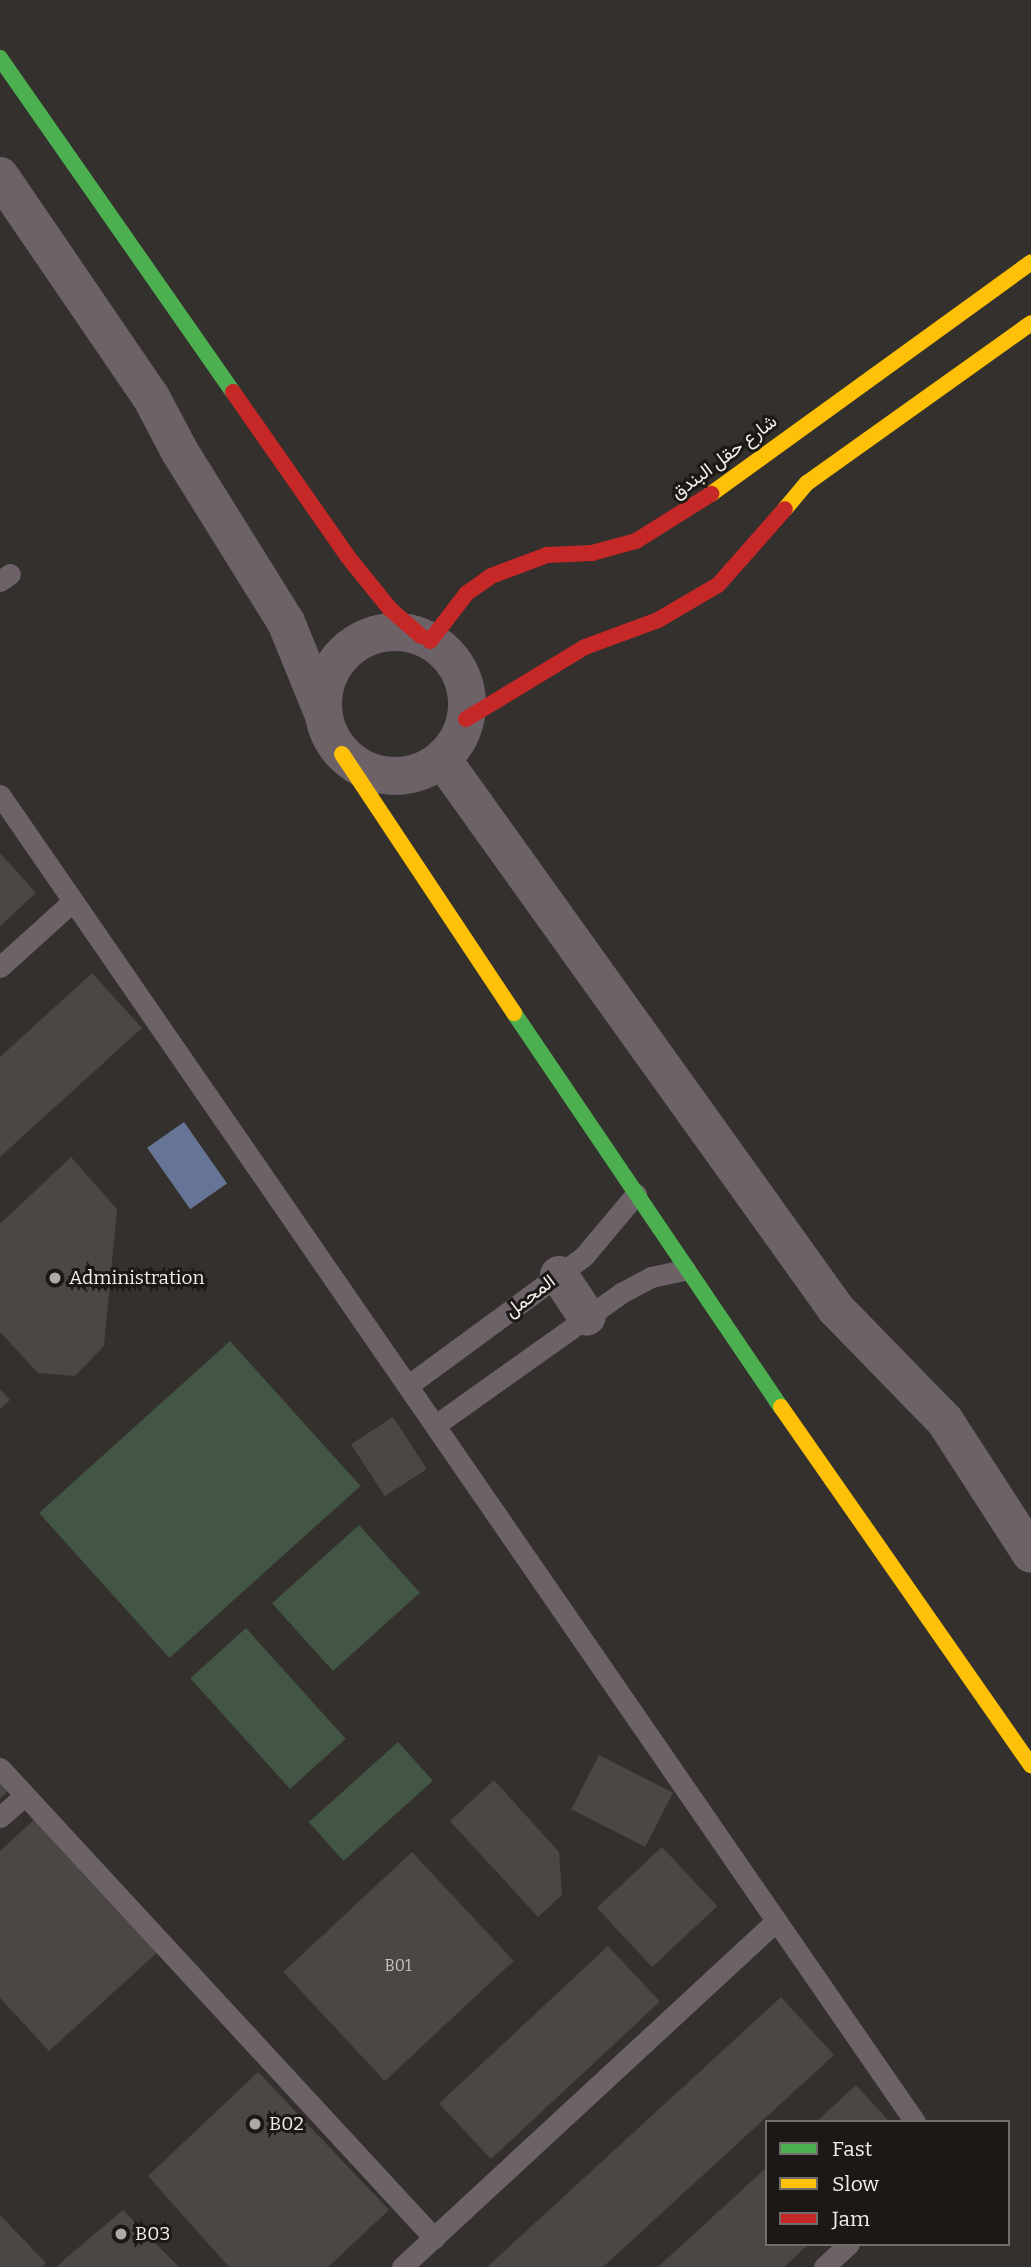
<!DOCTYPE html>
<html>
<head>
<meta charset="utf-8">
<style>
	body { margin:0 }
	#map { position:relative; width:1031px; height:2267px; overflow:hidden; background:#33302d; font-family:Bitter,Vazirmatn,serif }
	div>[style] { position:absolute }
	.green>* { inset:0; background:#435544; transform-origin:0 0 }
	.water>* { inset:0; background:#667595; transform-origin:0 0 }
	.building>* { inset:0; background:#4a4745; transform-origin:0 0 }
	.lane>* { height:21px; margin:-10.5px; padding:0 10.5px; transform-origin:10.5px; border-radius:10.5px; background:#6d6268 }
	.street>* { height:38px; margin:-19px; padding:0 19px; transform-origin:19px; border-radius:19px; background:#6d6268 }
	.street>.ring { margin:-19px; padding:0; box-sizing:content-box; background:none; border:38px solid #6d6268; border-radius:50% }
	.fast>* { height:16px; margin:-8px; padding:0 8px; transform-origin:8px; border-radius:8px; background:#4caf50 }
	.slow>* { height:16px; margin:-8px; padding:0 8px; transform-origin:8px; border-radius:8px; background:#ffc107 }
	.jam>* { height:16px; margin:-8px; padding:0 8px; transform-origin:8px; border-radius:8px; background:#c62828 }
	.dots>* { width:19px; height:19px; translate:-50% -50%; box-sizing:border-box; border:4px solid #1b1816; border-radius:50% }
	span { translate:-50% -50%; white-space:nowrap; text-align:center; line-height:1.15; -webkit-text-stroke:6px #1b1816; paint-order:stroke }
	.number-label { font-size:16px; color:#c7c4c0 }
	.number-label span { -webkit-text-stroke-width:0 }
	.street-label { font-size:19px; color:#f1ede9 }
	.poi-label { font-size:19px; color:#f1ede9 }
	.left { translate:0 -50%; text-align:left }
	.legend { position:absolute; left:765px; top:2120px; width:245px; height:126px; box-sizing:border-box; background:#1b1816; border:2px solid #716d6a; margin:0; padding:9px 12px; list-style:none; font-size:21px; color:#f1ede9 }
	.legend li { display:flex; align-items:center; gap:14px; height:35px }
	.legend b { width:35px; border:2px solid #716d6a }
</style>
</head>
<body>
<div id="map">
	<div class="green">
		<div style="left:230px;top:1341px;width:195px;height:257px;rotate:48deg"></div>
		<div style="left:359px;top:1525px;width:91px;height:117px;rotate:48deg"></div>
		<div style="left:246px;top:1628px;width:149px;height:75px;rotate:48deg"></div>
		<div style="left:398px;top:1742px;width:52px;height:120px;rotate:48deg"></div>
	</div>
	<div class="water">
		<div style="left:184px;top:1122px;width:75px;height:45px;rotate:55deg"></div>
	</div>
	<div class="building">
		<div style="clip-path:polygon(0 853px,36px 893px,0 926px)"></div>
		<div style="clip-path:polygon(92px 973px,142px 1028px,0 1157px,0 1057px)"></div>
		<div style="clip-path:polygon(71px 1157px,117px 1209px,104px 1346px,75px 1376px,38px 1373px,0 1332px,0 1224px)"></div>
		<div style="clip-path:polygon(0 1389px,10px 1400px,0 1409px)"></div>
		<div style="left:393px;top:1417px;width:62px;height:50px;rotate:57deg"></div>
		<div style="left:599px;top:1755px;width:83px;height:61px;rotate:27deg"></div>
		<div style="clip-path:polygon(0 1772px,13px 1786px,0 1799px)"></div>
		<div style="clip-path:polygon(494px 1780px,559px 1852px,562px 1895px,538px 1917px,450px 1821px)"></div>
		<div style="clip-path:polygon(38px 1816px,160px 1950px,49px 2051px,0 1998px,0 1851px)"></div>
		<div style="left:662px;top:1847px;width:81px;height:89px;rotate:47deg"></div>
		<div style="left:412px;top:1852px;width:149px;height:176px;rotate:47deg"></div>
		<div style="left:608px;top:1946px;width:76px;height:231px;rotate:47deg"></div>
		<div style="clip-path:polygon(781px 1997px,834px 2055px,603px 2267px,487px 2267px)"></div>
		<div style="clip-path:polygon(258px 2072px,389px 2210px,328px 2267px,229px 2267px,148px 2176px)"></div>
		<div style="clip-path:polygon(856px 2085px,890px 2122px,816px 2122px)"></div>
		<div style="clip-path:polygon(767px 2167px,767px 2244px,809px 2244px,784px 2267px,658px 2267px)"></div>
		<div style="clip-path:polygon(123px 2210px,179px 2267px,56px 2267px,65px 2259px)"></div>
		<div style="clip-path:polygon(0 2215px,46px 2263px,42px 2267px,0 2267px)"></div>
	</div>
	<div class="lane">
		<div style="left:0;top:581px;width:12px;rotate:-35deg"></div>
		<div style="left:0;top:795px;width:1612px;rotate:55.41deg"></div>
		<div style="left:0;top:967px;width:97px;rotate:-42.1deg"></div>
		<div style="left:410px;top:1384px;width:216px;rotate:-36.3deg"></div>
		<div style="left:584px;top:1256px;width:81px;rotate:-50deg"></div>
		<div style="left:437px;top:1424px;width:228px;rotate:-35.4deg"></div>
		<div style="left:623px;top:1292px;width:32px;rotate:-28deg"></div>
		<div style="left:651px;top:1277px;width:35px;rotate:-12deg"></div>
		<div style="left:0;top:1768px;width:640px;rotate:47.28deg"></div>
		<div style="left:0;top:1817px;width:33px;rotate:-41deg"></div>
		<div style="left:402px;top:2267px;width:510px;rotate:-42.77deg"></div>
		<div style="left:824px;top:2267px;width:34px;rotate:-43deg"></div>
	</div>
	<div class="street">
		<div style="left:0;top:176px;width:268px;rotate:55.7deg"></div>
		<div style="left:151px;top:397px;width:62px;rotate:62.2deg"></div>
		<div style="left:180px;top:452px;width:200px;rotate:58.1deg"></div>
		<div style="left:286px;top:622px;width:98px;rotate:67.9deg"></div>
		<div class="ring" style="left:323px;top:632px;width:106px;height:106px"></div>
		<div style="left:442px;top:759px;width:677px;rotate:54.38deg"></div>
		<div style="left:836px;top:1309px;width:156px;rotate:45.8deg"></div>
		<div style="left:945px;top:1421px;width:158px;rotate:57.1deg"></div>
		<div style="left:559px;top:1275px;width:50px;rotate:56.3deg"></div>
	</div>
	<div class="fast">
		<div style="left:0;top:58px;width:407px;rotate:55.1deg"></div>
		<div style="left:514px;top:1013px;width:476px;rotate:55.9deg"></div>
	</div>
	<div class="slow">
		<div style="left:711px;top:494px;width:395px;rotate:-35.9deg"></div>
		<div style="left:785px;top:509px;width:34px;rotate:-50deg"></div>
		<div style="left:807px;top:483px;width:275px;rotate:-35.5deg"></div>
		<div style="left:342px;top:754px;width:311px;rotate:56.4deg"></div>
		<div style="left:781px;top:1407px;width:437px;rotate:55.1deg"></div>
	</div>
	<div class="jam">
		<div style="left:233px;top:392px;width:201px;rotate:55.1deg"></div>
		<div style="left:348px;top:557px;width:67px;rotate:51.1deg"></div>
		<div style="left:390px;top:609px;width:41px;rotate:41.1deg"></div>
		<div style="left:430px;top:641px;width:61px;rotate:-52.4deg"></div>
		<div style="left:467px;top:593px;width:29px;rotate:-35deg"></div>
		<div style="left:491px;top:576px;width:60px;rotate:-20.6deg"></div>
		<div style="left:547px;top:555px;width:45px;rotate:-2.5deg"></div>
		<div style="left:592px;top:553px;width:46px;rotate:-15.3deg"></div>
		<div style="left:636px;top:541px;width:89px;rotate:-32.1deg"></div>
		<div style="left:466px;top:719px;width:139px;rotate:-31.2deg"></div>
		<div style="left:585px;top:647px;width:78px;rotate:-20.3deg"></div>
		<div style="left:658px;top:620px;width:69px;rotate:-30.3deg"></div>
		<div style="left:718px;top:585px;width:101px;rotate:-48.6deg"></div>
	</div>
	<div class="dots">
		<div style="left:55px;top:1278px;background:#aeaba7"></div>
		<div style="left:255px;top:2124px;background:#aeaba7"></div>
		<div style="left:121px;top:2234px;background:#aeaba7"></div>
	</div>
	<div class="number-label">
		<span style="left:398px;top:1966px">B01</span>
	</div>
	<div class="street-label">
		<span style="left:724px;top:457px;rotate:-37deg">شارع حقل البندق</span>
		<span style="left:530px;top:1296px;rotate:-37deg">المحمل</span>
	</div>
	<div class="poi-label">
		<span class="left" style="left:69px;top:1278px">Administration</span>
		<span class="left" style="left:269px;top:2124px">B02</span>
		<span class="left" style="left:135px;top:2234px">B03</span>
	</div>
	<ul class="legend">
	<li><b style="height:9px;background:#4caf50"></b>Fast</li>
	<li><b style="height:9px;background:#ffc107"></b>Slow</li>
	<li><b style="height:9px;background:#c62828"></b>Jam</li>
	</ul>
</div>
</body>
</html>
